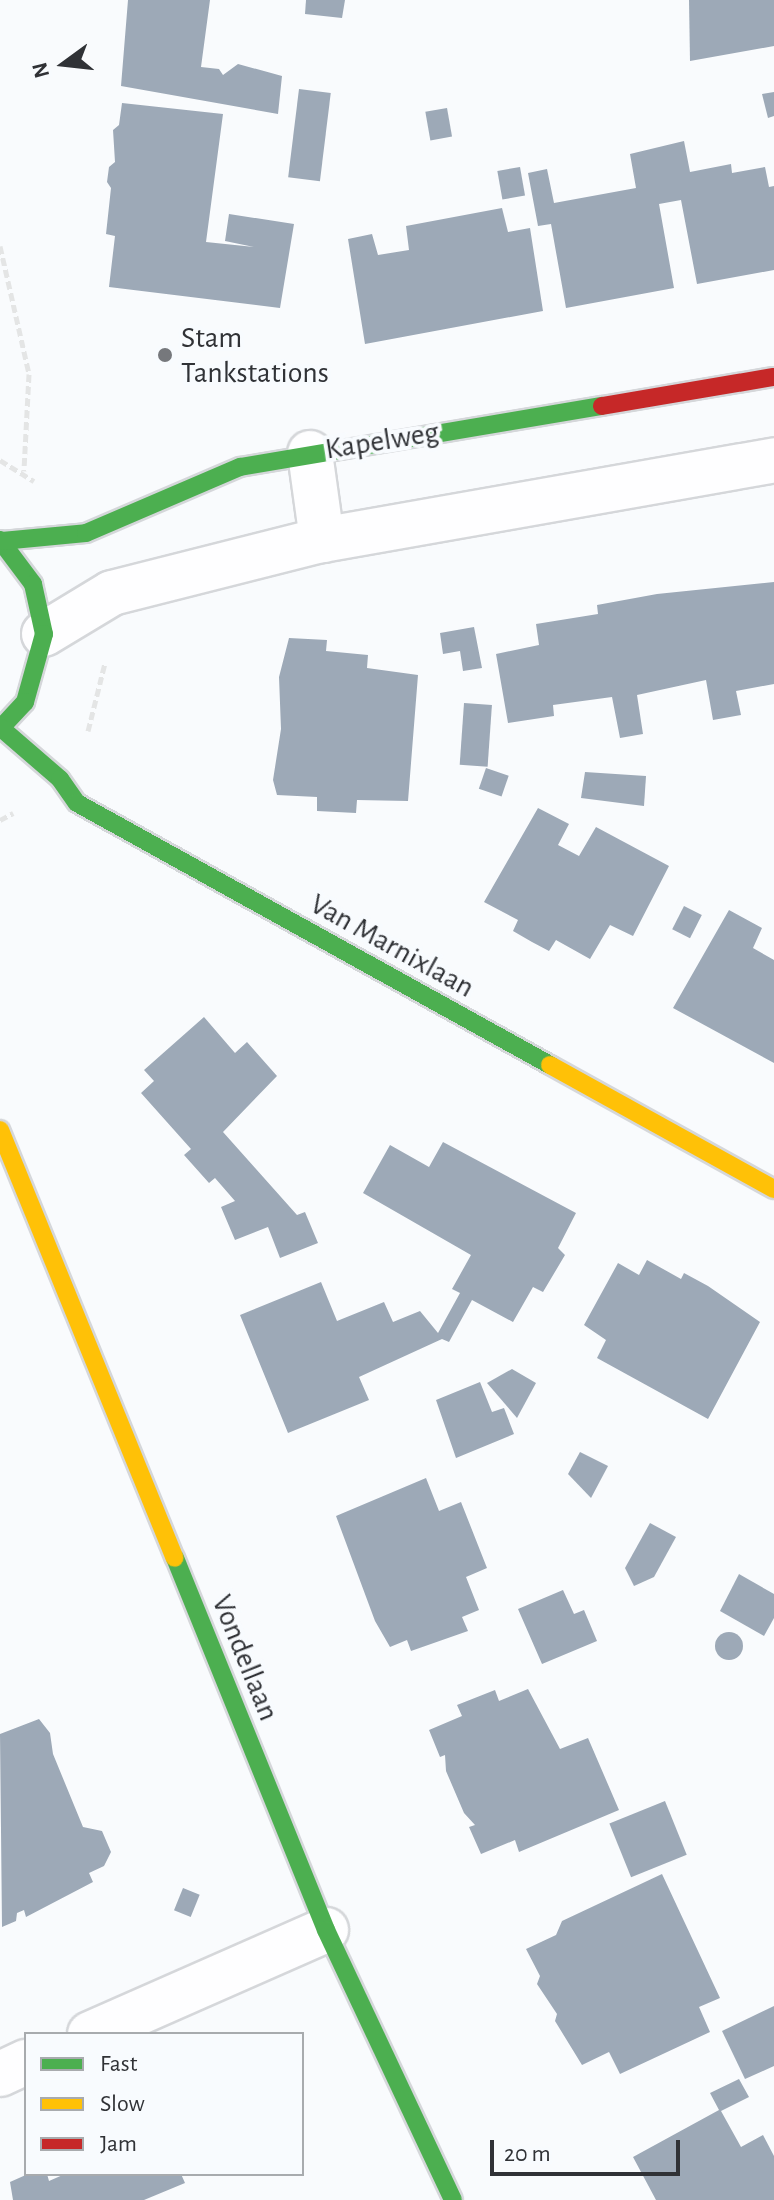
<!DOCTYPE html>
<html>
<head>
<meta charset="utf-8">
<style>
	body { margin:0 }
	#map { position:relative; width:774px; height:2200px; overflow:hidden; background:#f9fbfd; font-family:"Alegreya Sans",sans-serif }
	div>[style] { position:absolute }
	.building>* { inset:0; background:#9da9b7; transform-origin:0 0 }
	.round { border-radius:50% }
	.path>* { height:5px; margin-top:-2.5px; transform-origin:0; background:repeating-linear-gradient(90deg,#e4e5e5 0 8px,transparent 0 12px) }
	.roads { filter:drop-shadow(2px 0 #d5d7da) drop-shadow(-2px 0 #d5d7da) drop-shadow(0 2px #d5d7da) drop-shadow(0 -2px #d5d7da) }
	.street>* { height:44px; margin:-22px; padding:0 22px; transform-origin:22px; border-radius:22px; background:#fefeff }
	.fast>* { height:18px; margin:-9px; padding:0 9px; transform-origin:9px; border-radius:9px; background:#4caf50 }
	.slow>* { height:18px; margin:-9px; padding:0 9px; transform-origin:9px; border-radius:9px; background:#ffc107 }
	.jam>* { height:18px; margin:-9px; padding:0 9px; transform-origin:9px; border-radius:9px; background:#c62828 }
	.dots>* { width:22px; height:22px; translate:-50% -50%; box-sizing:border-box; border:4px solid #f8fbfe; border-radius:50% }
	span { translate:-50% -50%; white-space:nowrap; text-align:center; line-height:1.15; -webkit-text-stroke:8px #f8fbfe; paint-order:stroke }
	.poi-label { font-size:30px; color:#303236 }
	.left { translate:0 -50%; text-align:left }
	.street-label { font-size:30px; color:#303236 }
	.legend { position:absolute; left:24px; top:2032px; width:280px; height:144px; box-sizing:border-box; background:#f8fbfe; border:2px solid #a8abae; margin:0; padding:10px 14px; list-style:none; font-size:24px; color:#303236 }
	.legend li { display:flex; align-items:center; gap:16px; height:40px }
	.legend b { width:40px; border:2px solid #a8abae }
	.north { position:absolute; left:24px; top:24px; width:80px; height:80px; -webkit-text-stroke:6px #f8fbfe; paint-order:stroke; rotate:255deg; font-size:22px; font-weight:700; line-height:32px; text-align:center; color:#303236 }
	.north::after { content:''; display:block; margin:auto; width:28px; height:36px; background:#303236; clip-path:polygon(50% 0,100% 100%,50% 72%,0 100%) }
	.scale { position:absolute; left:490px; top:2140px; width:190px; height:36px; box-sizing:border-box; border:4px solid #303236; border-top:0; padding-left:10px; font-size:24px; line-height:28px; white-space:nowrap; color:#303236; -webkit-text-stroke:6px #f8fbfe; paint-order:stroke }
</style>
</head>
<body>
<div id="map">
	<div class="building">
		<div style="clip-path:polygon(128px 0,210px 0,201px 67px,219px 69px,223px 75px,238px 64px,282px 76px,278px 114px,121px 86px)"></div>
		<div style="clip-path:polygon(306px 0,345px 0,342px 18px,305px 14px)"></div>
		<div style="clip-path:polygon(689px 0,774px 0,774px 46px,690px 61px)"></div>
		<div style="left:299px;top:89px;width:32px;height:89px;rotate:7deg"></div>
		<div style="clip-path:polygon(774px 92px,774px 116px,768px 118px,762px 94px)"></div>
		<div style="clip-path:polygon(122px 103px,223px 114px,206px 242px,254px 247px,225px 241px,229px 214px,294px 224px,280px 308px,109px 287px,115px 236px,106px 234px,111px 188px,107px 182px,109px 167px,115px 162px,113px 130px,119px 125px)"></div>
		<div style="left:447px;top:108px;width:29px;height:22px;rotate:80deg"></div>
		<div style="clip-path:polygon(684px 141px,690px 172px,731px 164px,732px 173px,765px 167px,769px 187px,774px 186px,774px 270px,697px 284px,681px 200px,659px 204px,674px 288px,566px 308px,551px 224px,538px 226px,528px 173px,547px 169px,554px 203px,636px 188px,630px 154px)"></div>
		<div style="left:520px;top:167px;width:29px;height:23px;rotate:80deg"></div>
		<div style="clip-path:polygon(502px 208px,508px 232px,530px 228px,543px 311px,365px 344px,348px 239px,372px 234px,378px 255px,409px 250px,406px 226px)"></div>
		<div style="clip-path:polygon(774px 582px,774px 684px,736px 691px,741px 715px,713px 720px,706px 680px,637px 695px,643px 734px,620px 738px,612px 697px,553px 705px,554px 716px,508px 723px,496px 654px,539px 645px,536px 624px,598px 614px,597px 605px,657px 594px)"></div>
		<div style="clip-path:polygon(474px 627px,482px 668px,463px 671px,460px 651px,443px 654px,440px 633px)"></div>
		<div style="clip-path:polygon(289px 638px,327px 640px,326px 651px,368px 655px,367px 668px,418px 675px,408px 801px,357px 800px,356px 813px,317px 811px,317px 797px,277px 795px,273px 780px,281px 729px,279px 677px)"></div>
		<div style="left:464px;top:703px;width:28px;height:62px;rotate:4deg"></div>
		<div style="left:486px;top:768px;width:24px;height:22px;rotate:19deg"></div>
		<div style="clip-path:polygon(585px 772px,646px 776px,644px 806px,581px 798px)"></div>
		<div style="clip-path:polygon(538px 808px,569px 824px,558px 845px,579px 856px,596px 827px,669px 866px,633px 936px,610px 925px,590px 959px,556px 940px,549px 951px,532px 942px,513px 931px,518px 920px,484px 902px)"></div>
		<div style="left:684px;top:906px;width:20px;height:26px;rotate:27deg"></div>
		<div style="clip-path:polygon(729px 910px,762px 928px,753px 948px,774px 960px,774px 1063px,673px 1008px)"></div>
		<div style="clip-path:polygon(204px 1017px,235px 1053px,247px 1042px,277px 1076px,223px 1132px,297px 1215px,305px 1212px,318px 1243px,280px 1258px,268px 1227px,235px 1240px,221px 1207px,235px 1201px,215px 1178px,209px 1183px,184px 1155px,191px 1149px,141px 1093px,154px 1081px,144px 1070px)"></div>
		<div style="clip-path:polygon(443px 1142px,576px 1213px,558px 1248px,565px 1255px,543px 1292px,533px 1287px,513px 1322px,472px 1300px,449px 1342px,442px 1339px,359px 1377px,369px 1400px,288px 1433px,240px 1315px,321px 1282px,337px 1321px,384px 1302px,393px 1322px,420px 1311px,438px 1333px,460px 1293px,452px 1289px,471px 1255px,363px 1193px,390px 1145px,429px 1167px)"></div>
		<div style="clip-path:polygon(647px 1260px,681px 1279px,684px 1273px,708px 1286px,760px 1322px,708px 1419px,597px 1358px,606px 1340px,584px 1325px,618px 1263px,639px 1275px)"></div>
		<div style="clip-path:polygon(512px 1369px,536px 1383px,517px 1418px,487px 1383px)"></div>
		<div style="clip-path:polygon(480px 1382px,492px 1412px,504px 1408px,514px 1434px,456px 1458px,436px 1400px)"></div>
		<div style="clip-path:polygon(580px 1452px,608px 1466px,591px 1498px,568px 1474px)"></div>
		<div style="clip-path:polygon(426px 1478px,439px 1511px,461px 1502px,487px 1568px,466px 1577px,479px 1610px,462px 1617px,468px 1631px,411px 1651px,407px 1640px,390px 1647px,375px 1621px,336px 1516px)"></div>
		<div style="clip-path:polygon(650px 1523px,676px 1537px,654px 1577px,634px 1586px,625px 1568px)"></div>
		<div style="clip-path:polygon(739px 1574px,774px 1594px,774px 1618px,764px 1636px,720px 1611px)"></div>
		<div style="clip-path:polygon(563px 1590px,574px 1614px,584px 1610px,597px 1641px,542px 1664px,518px 1609px)"></div>
		<div class="round" style="left:715px;top:1632px;width:28px;height:28px"></div>
		<div style="clip-path:polygon(528px 1689px,560px 1749px,588px 1738px,619px 1810px,519px 1852px,515px 1840px,481px 1854px,469px 1827px,475px 1825px,464px 1813px,446px 1771px,445px 1755px,440px 1757px,429px 1730px,462px 1716px,457px 1705px,495px 1690px,499px 1701px)"></div>
		<div style="clip-path:polygon(39px 1719px,50px 1733px,53px 1754px,83px 1827px,102px 1831px,111px 1852px,104px 1866px,89px 1873px,93px 1882px,26px 1917px,24px 1910px,17px 1913px,16px 1921px,2px 1927px,0 1734px)"></div>
		<div style="left:665px;top:1801px;width:58px;height:60px;rotate:68deg"></div>
		<div style="clip-path:polygon(662px 1874px,720px 1998px,699px 2007px,710px 2032px,620px 2074px,609px 2052px,582px 2065px,555px 2021px,557px 2014px,537px 1984px,540px 1976px,526px 1949px,556px 1935px,562px 1921px)"></div>
		<div style="left:183px;top:1888px;width:18px;height:24px;rotate:22deg"></div>
		<div style="clip-path:polygon(774px 2006px,774px 2066px,745px 2079px,722px 2031px)"></div>
		<div style="clip-path:polygon(739px 2079px,749px 2097px,721px 2111px,741px 2147px,763px 2135px,774px 2156px,774px 2200px,656px 2200px,633px 2157px,719px 2110px,710px 2093px)"></div>
		<div style="clip-path:polygon(28px 2174px,47px 2174px,49px 2181px,65px 2174px,181px 2174px,185px 2183px,144px 2200px,13px 2200px,10px 2182px)"></div>
	</div>
	<div class="path">
		<div style="left:0;top:246px;width:131px;rotate:77.2deg"></div>
		<div style="left:29px;top:374px;width:97px;rotate:93deg"></div>
		<div style="left:0;top:460px;width:40px;rotate:32deg"></div>
		<div style="left:88px;top:731px;width:70px;rotate:-76deg"></div>
		<div style="left:0;top:820px;width:15px;rotate:-28deg"></div>
	</div>
	<div class="roads">
		<div class="street">
			<div style="left:310px;top:453px;width:88px;rotate:82.1deg"></div>
			<div style="left:44px;top:634px;width:79px;rotate:-31.1deg"></div>
			<div style="left:112px;top:593px;width:217px;rotate:-14.2deg"></div>
			<div style="left:322px;top:540px;width:459px;rotate:-10deg"></div>
			<div style="left:90px;top:2034px;width:258px;rotate:-23.8deg"></div>
			<div style="left:0;top:2074px;width:29px;rotate:-25deg"></div>
		</div>
		<div class="fast">
			<div style="left:0;top:540px;width:55px;rotate:53.1deg"></div>
			<div style="left:33px;top:584px;width:51px;rotate:77.6deg"></div>
			<div style="left:44px;top:634px;width:71px;rotate:105.6deg"></div>
			<div style="left:25px;top:702px;width:37px;rotate:133deg"></div>
			<div style="left:2px;top:541px;width:84px;rotate:-5.4deg"></div>
			<div style="left:86px;top:533px;width:168px;rotate:-23.2deg"></div>
			<div style="left:240px;top:467px;width:367px;rotate:-9.6deg"></div>
			<div style="left:1px;top:728px;width:78px;rotate:40.8deg"></div>
			<div style="left:60px;top:779px;width:29px;rotate:55deg"></div>
			<div style="left:77px;top:803px;width:541px;rotate:28.98deg"></div>
			<div style="left:175px;top:1558px;width:401px;rotate:67.9deg"></div>
			<div style="left:326px;top:1930px;width:298px;rotate:64.8deg"></div>
		</div>
		<div class="slow">
			<div style="left:550px;top:1065px;width:256px;rotate:29deg"></div>
			<div style="left:0;top:1130px;width:462px;rotate:67.8deg"></div>
		</div>
		<div class="jam">
			<div style="left:602px;top:406px;width:174px;rotate:-9.6deg"></div>
		</div>
	</div>
	<div class="dots">
		<div style="left:165px;top:355px;background:#76787c"></div>
	</div>
	<div class="poi-label">
		<span class="left" style="left:181px;top:355px">Stam<br>Tankstations</span>
	</div>
	<div class="street-label">
		<span style="left:382px;top:441px;rotate:-9deg">Kapelweg</span>
		<span style="left:392px;top:946px;rotate:29deg">Van Marnixlaan</span>
		<span style="left:245px;top:1658px;rotate:68deg">Vondellaan</span>
	</div>
	<ul class="legend">
	<li><b style="height:10px;background:#4caf50"></b>Fast</li>
	<li><b style="height:10px;background:#ffc107"></b>Slow</li>
	<li><b style="height:10px;background:#c62828"></b>Jam</li>
	</ul>
	<div class="north">N</div>
	<div class="scale">20 m</div>
</div>
</body>
</html>
